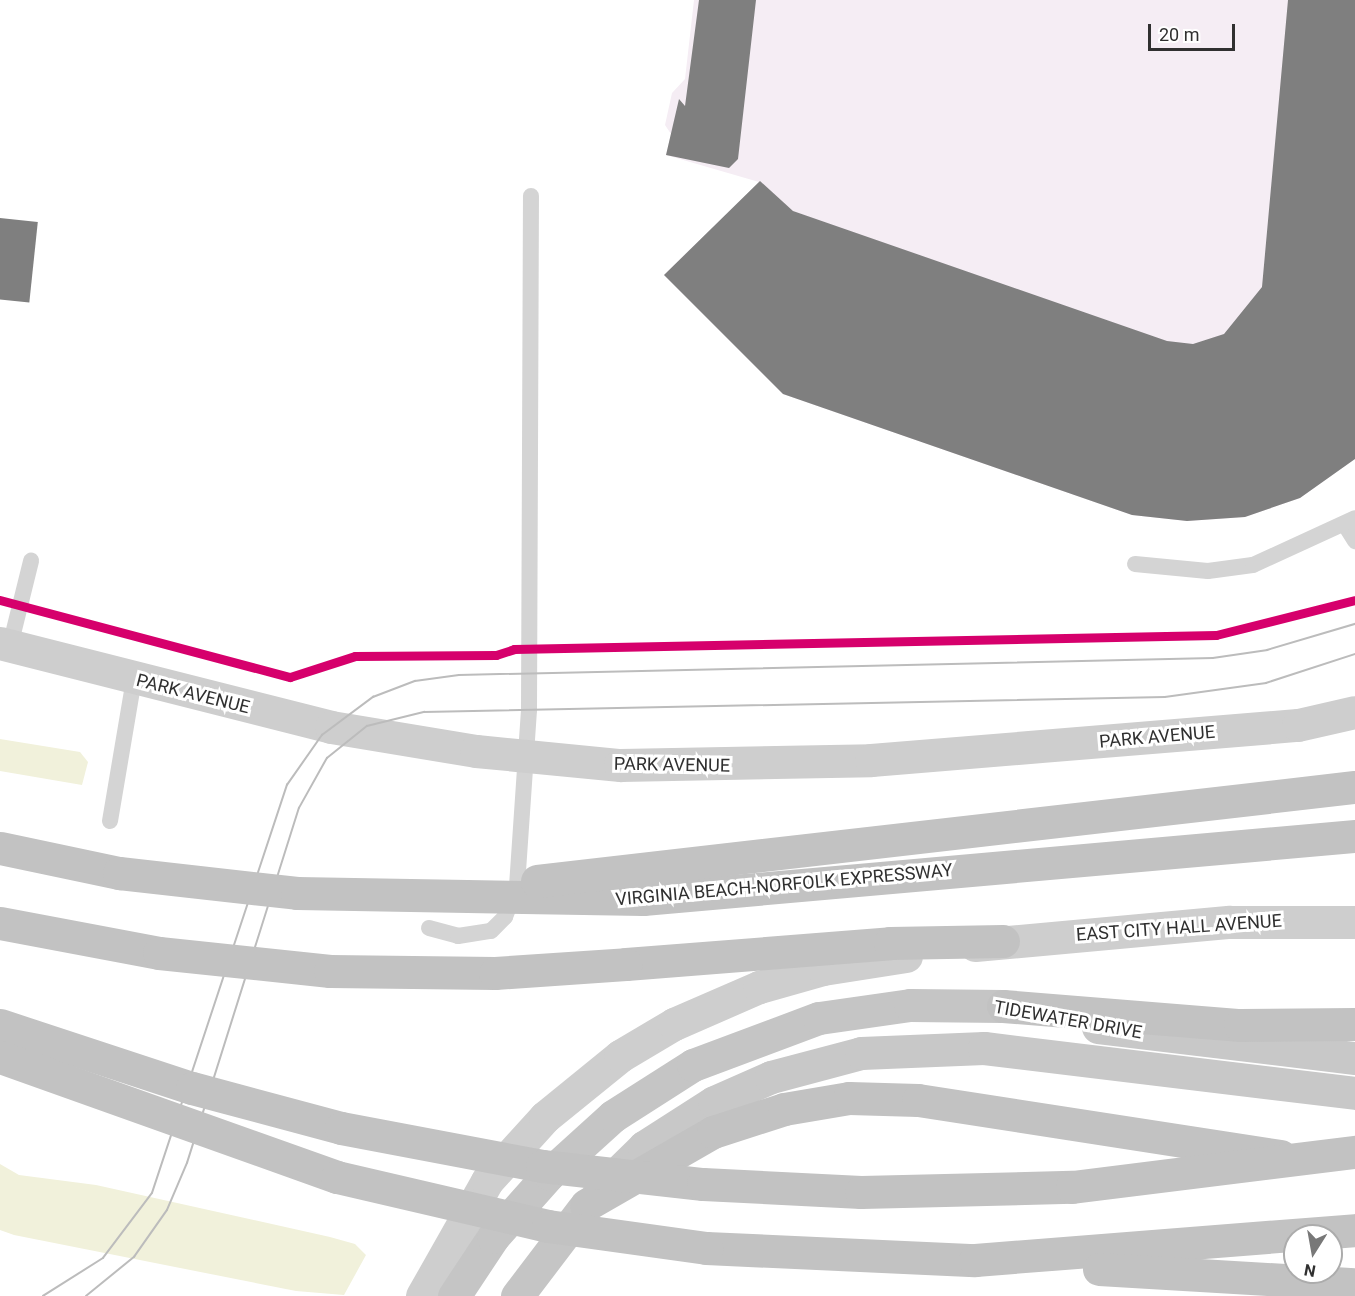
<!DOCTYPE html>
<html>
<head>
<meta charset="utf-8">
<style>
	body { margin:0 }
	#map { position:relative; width:1355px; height:1296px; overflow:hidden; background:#fff; font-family:Roboto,sans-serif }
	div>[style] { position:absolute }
	.green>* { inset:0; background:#f5edf4 }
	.water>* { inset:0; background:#f1f1db }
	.building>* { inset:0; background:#7f7f7f; transform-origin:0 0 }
	.service>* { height:16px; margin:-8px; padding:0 8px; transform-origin:8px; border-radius:8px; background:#d4d4d4 }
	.secondary>* { height:33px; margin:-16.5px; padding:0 16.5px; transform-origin:16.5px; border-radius:16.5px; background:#cecece }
	.primary>* { height:33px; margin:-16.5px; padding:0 16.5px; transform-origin:16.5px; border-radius:16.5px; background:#c8c8c8 }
	.trunk>* { height:33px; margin:-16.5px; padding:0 16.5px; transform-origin:16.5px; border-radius:16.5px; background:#c5c5c5 }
	.motorway>* { height:33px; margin:-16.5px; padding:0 16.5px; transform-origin:16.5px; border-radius:16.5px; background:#c2c2c2 }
	.tram>* { height:1.5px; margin:-0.75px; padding:0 0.75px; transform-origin:0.75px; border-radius:0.75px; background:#bcbcbc }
	.motorway-bridge>* { height:33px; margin:-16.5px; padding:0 16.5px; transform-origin:16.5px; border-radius:16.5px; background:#c2c2c2 }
	.cycleway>* { height:9px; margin:-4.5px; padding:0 4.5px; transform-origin:4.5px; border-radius:4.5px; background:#d6006c }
	span { translate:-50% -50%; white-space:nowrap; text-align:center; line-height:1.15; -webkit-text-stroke:6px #fff; paint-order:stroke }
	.street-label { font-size:18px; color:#303030 }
	.north { position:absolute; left:1283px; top:1224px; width:60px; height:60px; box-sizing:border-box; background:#fff; border:2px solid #acacac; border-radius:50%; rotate:191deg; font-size:16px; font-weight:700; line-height:24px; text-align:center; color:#303030 }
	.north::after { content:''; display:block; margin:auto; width:21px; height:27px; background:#787878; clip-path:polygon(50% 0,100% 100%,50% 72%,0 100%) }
	.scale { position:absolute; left:1148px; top:24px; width:87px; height:27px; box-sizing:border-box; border:3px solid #303030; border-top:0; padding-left:8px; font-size:18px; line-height:21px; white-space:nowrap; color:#303030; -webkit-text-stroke:4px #fff; paint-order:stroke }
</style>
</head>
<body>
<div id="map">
	<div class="green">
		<div style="clip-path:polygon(694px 0,1355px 0,1355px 459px,1300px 498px,1245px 517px,1187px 521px,1132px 515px,783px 394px,664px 275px,759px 182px,666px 155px,671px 134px,665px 125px,672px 93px,685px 79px)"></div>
	</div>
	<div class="water">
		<div style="clip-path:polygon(0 739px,80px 752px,88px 762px,82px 785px,0 771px)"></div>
		<div style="clip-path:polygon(0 1164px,19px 1175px,96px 1185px,330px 1237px,355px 1244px,366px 1255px,344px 1295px,296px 1291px,14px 1235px,0 1230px)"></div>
	</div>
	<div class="building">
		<div style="clip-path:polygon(699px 0,756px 0,738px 159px,729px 168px,666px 155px,679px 99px,685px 106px)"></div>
		<div style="clip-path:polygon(1288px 0,1355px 0,1355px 459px,1300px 498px,1245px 517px,1187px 521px,1132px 515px,783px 394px,664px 275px,760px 181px,793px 211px,1167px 341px,1193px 344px,1224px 334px,1262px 287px)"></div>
		<div style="left:0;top:218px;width:38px;height:81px;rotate:6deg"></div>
	</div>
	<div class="service">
		<div style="left:1345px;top:525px;width:19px;rotate:58deg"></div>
		<div style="left:1135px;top:564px;width:73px;rotate:5.5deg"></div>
		<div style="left:1208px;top:571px;width:45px;rotate:-7.6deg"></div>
		<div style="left:1253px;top:565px;width:112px;rotate:-24.7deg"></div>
		<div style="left:10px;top:646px;width:88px;rotate:-76.1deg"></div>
		<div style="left:110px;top:821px;width:144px;rotate:-80.4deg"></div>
		<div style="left:429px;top:928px;width:30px;rotate:15deg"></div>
		<div style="left:458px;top:936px;width:33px;rotate:-9deg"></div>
		<div style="left:491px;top:931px;width:20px;rotate:-45deg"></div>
		<div style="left:505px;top:917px;width:33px;rotate:-69deg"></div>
		<div style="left:517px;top:886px;width:176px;rotate:-86.1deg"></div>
		<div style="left:529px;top:710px;width:514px;rotate:-89.78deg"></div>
	</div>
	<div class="secondary">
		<div style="left:0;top:643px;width:341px;rotate:14.2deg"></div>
		<div style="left:331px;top:727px;width:147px;rotate:9.4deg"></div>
		<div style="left:476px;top:751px;width:145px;rotate:5.6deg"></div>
		<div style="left:620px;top:765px;width:251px;rotate:-1.1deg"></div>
		<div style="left:871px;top:760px;width:428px;rotate:-4.7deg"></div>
		<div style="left:1298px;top:725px;width:58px;rotate:-12.8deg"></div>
		<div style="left:975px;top:945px;width:256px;rotate:-5.2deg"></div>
		<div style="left:1230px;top:922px;width:125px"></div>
		<div style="left:422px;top:1296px;width:132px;rotate:-60.5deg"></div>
		<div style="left:487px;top:1181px;width:86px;rotate:-47.8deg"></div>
		<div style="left:545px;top:1117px;width:97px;rotate:-39.1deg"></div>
		<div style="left:620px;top:1056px;width:63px;rotate:-30.7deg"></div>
		<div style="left:674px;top:1024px;width:93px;rotate:-23.5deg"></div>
		<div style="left:759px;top:987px;width:66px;rotate:-15.7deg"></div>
		<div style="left:823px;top:969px;width:84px;rotate:-8.9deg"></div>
	</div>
	<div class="primary">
		<div style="left:1098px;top:1027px;width:259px;rotate:6.9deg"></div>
		<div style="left:599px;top:1191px;width:63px;rotate:-44.4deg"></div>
		<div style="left:644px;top:1147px;width:83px;rotate:-32.7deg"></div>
		<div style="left:714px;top:1102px;width:62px;rotate:-23.7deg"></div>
		<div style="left:771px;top:1077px;width:93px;rotate:-14.9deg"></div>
		<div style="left:861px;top:1053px;width:123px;rotate:-2.3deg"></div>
		<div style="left:984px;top:1048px;width:374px;rotate:6.9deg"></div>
	</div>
	<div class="trunk">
		<div style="left:454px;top:1296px;width:71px;rotate:-56.5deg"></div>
		<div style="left:493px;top:1237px;width:84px;rotate:-48.4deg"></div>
		<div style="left:549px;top:1174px;width:86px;rotate:-42.2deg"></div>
		<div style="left:613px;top:1116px;width:95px;rotate:-32.5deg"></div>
		<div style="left:693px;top:1065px;width:134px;rotate:-20.5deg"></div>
		<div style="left:819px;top:1018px;width:92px;rotate:-8.1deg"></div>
		<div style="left:910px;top:1005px;width:93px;rotate:0.6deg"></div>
		<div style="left:517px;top:1296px;width:109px;rotate:-52.8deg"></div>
	</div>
	<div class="motorway">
		<div style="left:626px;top:964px;width:265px;rotate:-4.5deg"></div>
		<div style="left:890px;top:943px;width:113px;rotate:-1deg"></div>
		<div style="left:1003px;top:1006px;width:238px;rotate:4.6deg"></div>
		<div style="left:1240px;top:1025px;width:115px;rotate:-0.5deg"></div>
		<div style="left:586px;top:1205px;width:146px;rotate:-29.9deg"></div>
		<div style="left:713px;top:1132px;width:75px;rotate:-17.9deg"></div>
		<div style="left:784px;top:1109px;width:66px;rotate:-9.6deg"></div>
		<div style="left:849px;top:1098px;width:69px;rotate:1.7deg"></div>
		<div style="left:918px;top:1100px;width:367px;rotate:8.8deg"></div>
		<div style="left:706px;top:1248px;width:269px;rotate:2.6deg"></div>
		<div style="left:975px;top:1260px;width:381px;rotate:-4.5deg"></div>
		<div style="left:1099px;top:1269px;width:256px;rotate:3.4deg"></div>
	</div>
	<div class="tram">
		<div style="left:43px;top:1296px;width:71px;rotate:-32.3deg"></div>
		<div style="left:103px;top:1258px;width:81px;rotate:-53deg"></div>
		<div style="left:152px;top:1193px;width:430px;rotate:-71.7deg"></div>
		<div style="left:287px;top:785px;width:61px;rotate:-55deg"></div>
		<div style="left:322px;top:735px;width:64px;rotate:-36.7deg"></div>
		<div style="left:373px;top:697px;width:45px;rotate:-20.9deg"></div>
		<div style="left:415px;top:681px;width:44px;rotate:-7.8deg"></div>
		<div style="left:459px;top:675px;width:754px;rotate:-1.29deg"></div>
		<div style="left:1213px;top:658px;width:55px;rotate:-8.4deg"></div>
		<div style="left:1267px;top:650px;width:92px;rotate:-16.5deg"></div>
		<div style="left:86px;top:1296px;width:62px;rotate:-39.1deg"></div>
		<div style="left:134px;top:1257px;width:57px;rotate:-54.9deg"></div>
		<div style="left:167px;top:1210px;width:51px;rotate:-66.9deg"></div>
		<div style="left:187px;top:1163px;width:372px;rotate:-72.5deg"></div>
		<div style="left:299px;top:808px;width:57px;rotate:-60.8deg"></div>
		<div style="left:327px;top:758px;width:51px;rotate:-38.7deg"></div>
		<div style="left:367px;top:726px;width:59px;rotate:-13.8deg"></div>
		<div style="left:424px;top:712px;width:741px;rotate:-1.16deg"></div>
		<div style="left:1165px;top:697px;width:102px;rotate:-7.9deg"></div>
		<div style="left:1266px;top:683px;width:94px;rotate:-18deg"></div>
	</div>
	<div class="motorway-bridge">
		<div style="left:0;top:848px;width:122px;rotate:11.9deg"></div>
		<div style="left:119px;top:873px;width:179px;rotate:6.4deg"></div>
		<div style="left:297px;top:893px;width:346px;rotate:1deg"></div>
		<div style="left:643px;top:899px;width:715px;rotate:-5.06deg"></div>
		<div style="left:537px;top:881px;width:823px;rotate:-6.56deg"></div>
		<div style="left:0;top:923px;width:162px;rotate:10.7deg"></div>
		<div style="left:159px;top:953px;width:172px;rotate:6deg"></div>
		<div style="left:330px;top:971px;width:165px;rotate:0.7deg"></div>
		<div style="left:495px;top:973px;width:131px;rotate:-3.9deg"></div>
		<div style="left:0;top:1025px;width:202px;rotate:18.2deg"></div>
		<div style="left:192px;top:1088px;width:154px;rotate:15deg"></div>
		<div style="left:341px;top:1128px;width:205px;rotate:10.7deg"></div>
		<div style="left:542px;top:1166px;width:162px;rotate:6.4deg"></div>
		<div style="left:703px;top:1184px;width:158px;rotate:2.9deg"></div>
		<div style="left:861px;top:1192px;width:211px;rotate:-1.4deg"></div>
		<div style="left:1072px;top:1187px;width:285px;rotate:-7.1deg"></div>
		<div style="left:0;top:1057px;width:358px;rotate:19.6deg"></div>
		<div style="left:337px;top:1177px;width:217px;rotate:13.1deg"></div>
		<div style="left:548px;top:1226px;width:160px;rotate:7.9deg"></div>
	</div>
	<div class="cycleway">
		<div style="left:0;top:600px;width:300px;rotate:14.9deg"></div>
		<div style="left:290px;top:677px;width:68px;rotate:-17.9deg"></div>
		<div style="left:355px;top:656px;width:141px;rotate:-0.4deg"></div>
		<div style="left:496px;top:655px;width:19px;rotate:-18deg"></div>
		<div style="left:514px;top:649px;width:702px;rotate:-1.14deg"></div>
		<div style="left:1216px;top:635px;width:143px;rotate:-14.1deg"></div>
	</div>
	<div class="street-label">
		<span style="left:193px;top:694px;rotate:14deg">PARK AVENUE</span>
		<span style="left:1157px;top:737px;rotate:-5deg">PARK AVENUE</span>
		<span style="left:672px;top:765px;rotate:1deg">PARK AVENUE</span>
		<span style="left:784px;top:885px;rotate:-5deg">VIRGINIA BEACH-NORFOLK EXPRESSWAY</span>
		<span style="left:1179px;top:928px;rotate:-4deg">EAST CITY HALL AVENUE</span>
		<span style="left:1068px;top:1020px;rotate:10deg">TIDEWATER DRIVE</span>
	</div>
	<div class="north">N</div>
	<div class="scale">20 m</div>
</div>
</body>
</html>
